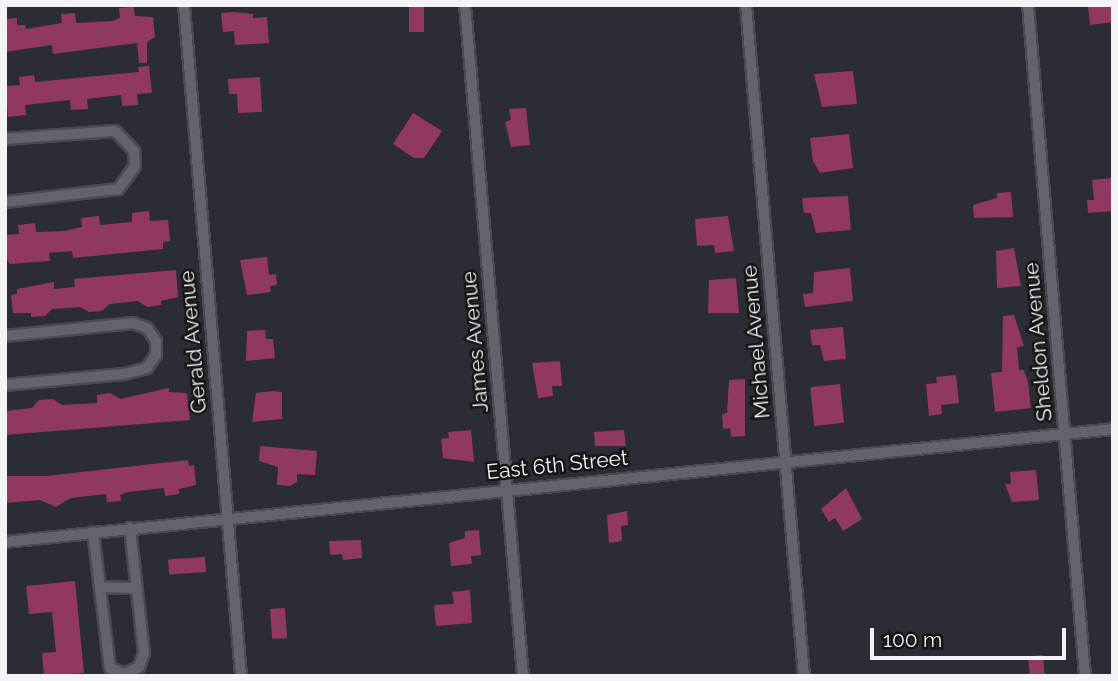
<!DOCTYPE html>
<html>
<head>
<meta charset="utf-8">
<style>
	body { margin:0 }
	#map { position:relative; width:1118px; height:681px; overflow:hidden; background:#2c2c34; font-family:Raleway,sans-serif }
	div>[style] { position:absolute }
	.building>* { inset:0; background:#913861; transform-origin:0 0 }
	.roads { filter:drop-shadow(2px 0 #4a4a50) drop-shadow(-2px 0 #4a4a50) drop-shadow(0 2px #4a4a50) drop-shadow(0 -2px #4a4a50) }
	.minor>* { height:10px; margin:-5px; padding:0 5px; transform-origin:5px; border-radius:5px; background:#63636c }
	span { translate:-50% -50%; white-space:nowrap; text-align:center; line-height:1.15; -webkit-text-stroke:5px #151518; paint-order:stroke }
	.street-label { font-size:21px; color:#f3f3f8 }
	.frame { position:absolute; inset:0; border:7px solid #f3f3f8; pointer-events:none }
	.scale { position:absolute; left:870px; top:628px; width:196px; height:32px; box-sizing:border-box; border:4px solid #f3f3f8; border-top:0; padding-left:9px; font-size:21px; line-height:24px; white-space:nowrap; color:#f3f3f8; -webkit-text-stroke:5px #151518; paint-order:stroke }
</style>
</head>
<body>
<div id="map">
	<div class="building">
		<div style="left:409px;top:5px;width:15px;height:27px"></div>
		<div style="clip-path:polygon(1088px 5px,1113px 5px,1113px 22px,1090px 25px)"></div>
		<div style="clip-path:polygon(134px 7px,135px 16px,153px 17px,155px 37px,147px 42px,147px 63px,139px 63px,137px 43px,53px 54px,52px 45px,5px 52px,5px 19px,17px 18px,17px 25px,25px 25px,26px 29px,62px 23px,61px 14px,75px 13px,76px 23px,113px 21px,120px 18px,119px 8px)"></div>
		<div style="clip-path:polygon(234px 12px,253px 14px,253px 18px,267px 17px,269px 43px,235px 45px,234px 31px,223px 32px,221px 13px)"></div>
		<div style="clip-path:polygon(149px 66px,152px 93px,137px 94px,138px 105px,122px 106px,121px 95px,87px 99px,88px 109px,71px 110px,70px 100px,25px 105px,26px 115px,8px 117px,5px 86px,20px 85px,19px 77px,34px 75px,35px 82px,139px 72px,138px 67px)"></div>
		<div style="clip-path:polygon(853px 71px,857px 104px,822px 107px,814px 74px)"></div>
		<div style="clip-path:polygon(260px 77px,262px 112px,238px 113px,237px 94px,229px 94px,228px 79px)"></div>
		<div style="clip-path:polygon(526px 108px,530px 145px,511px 147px,505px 122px,511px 120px,509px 109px)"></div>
		<div style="clip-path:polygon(413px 113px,442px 131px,424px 158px,414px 158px,393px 144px)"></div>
		<div style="clip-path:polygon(849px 134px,853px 168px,820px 173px,813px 161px,810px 138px)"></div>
		<div style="clip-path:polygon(1113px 178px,1113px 211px,1088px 213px,1087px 200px,1094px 200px,1092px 180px)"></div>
		<div style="clip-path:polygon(1011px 192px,1013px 217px,974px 218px,973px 205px,997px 198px,997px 193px)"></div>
		<div style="clip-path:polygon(848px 196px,851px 230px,816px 233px,811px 213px,804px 213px,802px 198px)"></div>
		<div style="clip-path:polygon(149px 211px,150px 221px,168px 220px,170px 241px,163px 242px,163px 249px,73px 258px,72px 251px,49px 253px,50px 261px,10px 264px,5px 257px,5px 235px,19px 234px,18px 225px,35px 223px,36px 232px,64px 231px,82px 227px,81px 218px,99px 216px,100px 225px,132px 222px,132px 213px)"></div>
		<div style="clip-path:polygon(728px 216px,734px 251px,715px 253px,714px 245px,697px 246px,695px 219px)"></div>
		<div style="clip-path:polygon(1014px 248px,1021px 286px,997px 288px,996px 251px)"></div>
		<div style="clip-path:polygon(267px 257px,269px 275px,276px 274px,277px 285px,270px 286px,271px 292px,247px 295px,240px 260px)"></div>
		<div style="clip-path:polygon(850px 268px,853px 301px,805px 307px,803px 294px,813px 293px,814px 272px)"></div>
		<div style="clip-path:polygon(176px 270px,178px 297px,161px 301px,161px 305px,147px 307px,138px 301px,110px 304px,102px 311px,89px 312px,80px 307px,52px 309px,45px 316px,31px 317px,31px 313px,13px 313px,11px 295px,17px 294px,17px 289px,54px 282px,54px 289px,75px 287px,74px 279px)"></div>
		<div style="clip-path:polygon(736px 278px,739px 313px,708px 313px,709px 280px)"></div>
		<div style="clip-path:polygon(1014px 315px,1024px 346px,1017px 347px,1019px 370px,1024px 370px,1028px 382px,1031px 408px,995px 412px,991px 373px,1002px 372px,1003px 316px)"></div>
		<div style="clip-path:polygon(843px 327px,846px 359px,824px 361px,820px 345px,812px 345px,810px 330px)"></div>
		<div style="clip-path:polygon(265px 330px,266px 339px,273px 339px,275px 358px,246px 361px,247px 331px)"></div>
		<div style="clip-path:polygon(560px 361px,562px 386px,552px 386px,553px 396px,538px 398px,532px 363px)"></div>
		<div style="clip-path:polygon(956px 375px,959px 403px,941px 405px,942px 414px,929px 416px,926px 384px,937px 383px,936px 377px)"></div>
		<div style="clip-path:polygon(745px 379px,745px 436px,731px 437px,730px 428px,723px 429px,722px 414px,727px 413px,729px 380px)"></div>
		<div style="left:840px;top:384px;width:39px;height:30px;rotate:84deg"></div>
		<div style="clip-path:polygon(169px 388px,169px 392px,187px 393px,190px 420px,5px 435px,5px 411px,32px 408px,39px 400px,53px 399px,62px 405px,97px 403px,97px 395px,110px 393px,120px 399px)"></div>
		<div style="clip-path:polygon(274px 391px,282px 392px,282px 419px,252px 422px,256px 393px)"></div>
		<div style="clip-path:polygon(471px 430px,474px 462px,443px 458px,441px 439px,449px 438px,448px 432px)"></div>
		<div style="clip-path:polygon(624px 430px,626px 446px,595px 446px,594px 432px)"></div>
		<div style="clip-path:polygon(260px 446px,317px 451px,315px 475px,297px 474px,297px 482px,290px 486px,277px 485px,278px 467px,259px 461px)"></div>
		<div style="clip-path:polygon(188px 460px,189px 466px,194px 465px,196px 485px,179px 489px,179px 494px,165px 496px,164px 488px,128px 492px,120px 495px,121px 501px,107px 502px,106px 494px,71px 498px,56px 507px,40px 500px,5px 503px,5px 476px,46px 476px)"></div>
		<div style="clip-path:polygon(1036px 470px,1039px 500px,1012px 502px,1005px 484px,1011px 484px,1010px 472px)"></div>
		<div style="clip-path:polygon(846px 488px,862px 519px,843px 531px,835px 518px,829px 522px,821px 509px)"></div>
		<div style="clip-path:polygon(627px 511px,628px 525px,621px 526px,622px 541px,609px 543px,607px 515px)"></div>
		<div style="clip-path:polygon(479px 530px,481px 555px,471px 556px,472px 564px,451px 566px,449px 543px,465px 538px,465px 531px)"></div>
		<div style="clip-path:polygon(361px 540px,362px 558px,343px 560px,342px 554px,330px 555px,329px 541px)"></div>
		<div style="left:205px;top:557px;width:15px;height:37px;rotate:86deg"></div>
		<div style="clip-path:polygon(75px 581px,84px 673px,44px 676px,42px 653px,56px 652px,52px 612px,29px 614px,26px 586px)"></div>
		<div style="clip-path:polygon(470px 590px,472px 623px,436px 626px,434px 605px,454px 604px,452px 592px)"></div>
		<div style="left:285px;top:608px;width:30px;height:15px;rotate:86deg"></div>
		<div style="left:1043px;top:655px;width:21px;height:15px;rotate:85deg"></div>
	</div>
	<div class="roads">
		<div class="minor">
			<div style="left:184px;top:5px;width:673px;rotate:85.14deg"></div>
			<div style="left:465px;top:5px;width:674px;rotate:85.06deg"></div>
			<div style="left:746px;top:5px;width:674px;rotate:85.06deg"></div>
			<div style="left:1028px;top:5px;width:673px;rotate:85.14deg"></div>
			<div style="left:5px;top:139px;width:110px;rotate:-4.2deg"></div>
			<div style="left:115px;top:131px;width:28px;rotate:46deg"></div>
			<div style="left:134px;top:151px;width:15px;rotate:86deg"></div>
			<div style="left:135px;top:166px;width:29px;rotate:126deg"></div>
			<div style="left:118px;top:189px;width:114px;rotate:173.4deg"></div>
			<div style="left:5px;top:336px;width:129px;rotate:-5.8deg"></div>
			<div style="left:133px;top:323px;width:15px;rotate:20deg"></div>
			<div style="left:147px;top:328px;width:16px;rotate:55deg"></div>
			<div style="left:156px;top:341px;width:14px;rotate:90deg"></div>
			<div style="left:156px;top:355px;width:16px;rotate:125deg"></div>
			<div style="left:147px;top:368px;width:24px;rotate:165deg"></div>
			<div style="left:124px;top:374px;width:120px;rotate:174.7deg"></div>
			<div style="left:93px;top:532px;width:137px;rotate:82.9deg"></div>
			<div style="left:110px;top:668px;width:16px;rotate:22deg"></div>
			<div style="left:125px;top:674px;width:16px;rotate:-27deg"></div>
			<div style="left:139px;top:667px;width:15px;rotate:-70deg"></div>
			<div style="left:144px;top:653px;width:126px;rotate:-96.4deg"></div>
			<div style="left:5px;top:542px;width:1114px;rotate:-5.82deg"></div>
			<div style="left:100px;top:587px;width:37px;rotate:2deg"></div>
		</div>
	</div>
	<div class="street-label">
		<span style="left:193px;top:342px;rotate:-95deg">Gerald Avenue</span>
		<span style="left:475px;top:342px;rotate:-95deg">James Avenue</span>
		<span style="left:756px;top:342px;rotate:-95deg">Michael Avenue</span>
		<span style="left:1038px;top:342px;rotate:-95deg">Sheldon Avenue</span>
		<span style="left:557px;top:465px;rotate:-6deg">East 6th Street</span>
	</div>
	<div class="frame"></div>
	<div class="scale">100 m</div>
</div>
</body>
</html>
